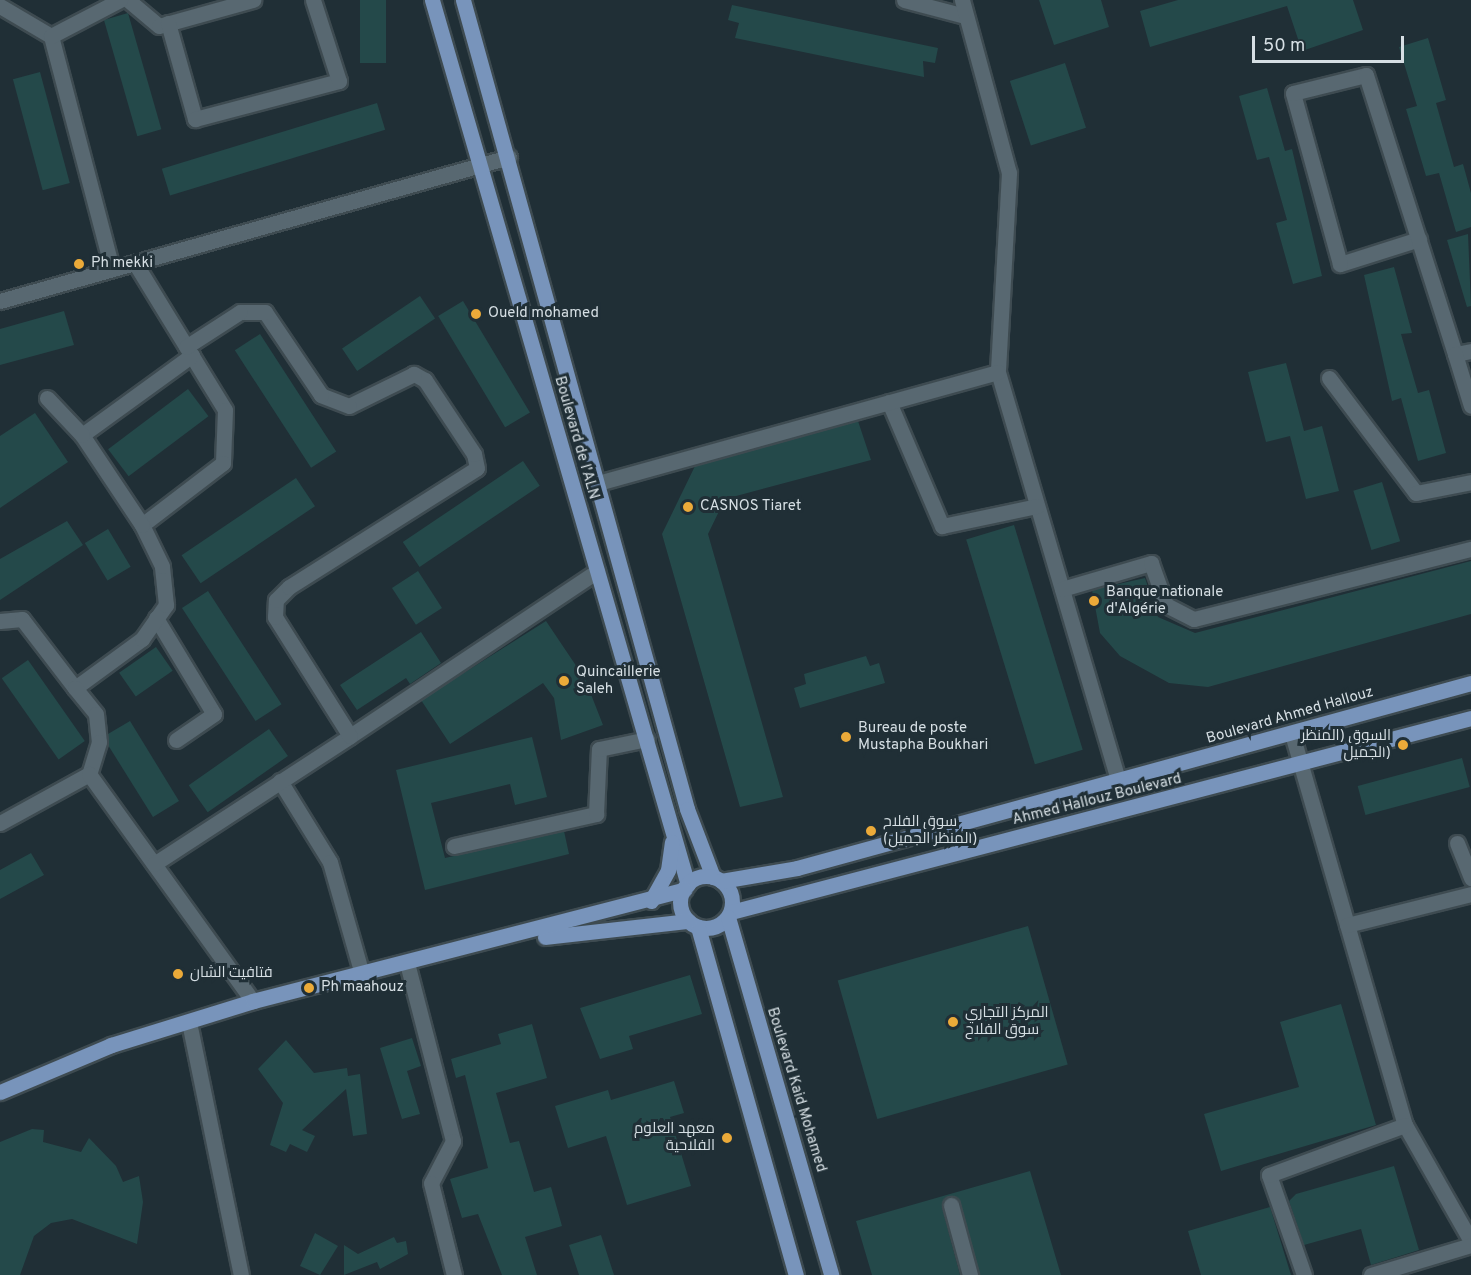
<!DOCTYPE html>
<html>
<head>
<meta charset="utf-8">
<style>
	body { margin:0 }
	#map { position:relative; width:1471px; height:1275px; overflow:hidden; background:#202f36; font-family:Overpass,Cairo,sans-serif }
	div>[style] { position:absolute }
	.building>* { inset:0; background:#24494a; transform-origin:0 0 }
	.roads { filter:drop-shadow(2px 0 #3e4b51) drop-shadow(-2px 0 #3e4b51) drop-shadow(0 2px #3e4b51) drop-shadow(0 -2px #3e4b51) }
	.minor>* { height:15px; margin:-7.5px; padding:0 7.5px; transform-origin:7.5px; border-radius:7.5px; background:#586871 }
	.major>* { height:15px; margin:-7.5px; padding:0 7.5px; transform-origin:7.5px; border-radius:7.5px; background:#7894bb }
	.major>.ring { margin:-7.5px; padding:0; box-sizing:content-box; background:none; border:15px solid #7894bb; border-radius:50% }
	.dots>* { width:16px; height:16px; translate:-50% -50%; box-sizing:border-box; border:3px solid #202f36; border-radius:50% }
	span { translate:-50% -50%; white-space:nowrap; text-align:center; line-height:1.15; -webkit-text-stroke:6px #202f36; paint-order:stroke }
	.poi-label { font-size:15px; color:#d6dfe4 }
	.left { translate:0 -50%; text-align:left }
	.right { translate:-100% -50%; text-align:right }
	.street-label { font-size:15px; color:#d6dfe4 }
	.scale { position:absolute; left:1252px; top:36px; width:152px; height:27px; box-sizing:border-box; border:3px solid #d6dfe4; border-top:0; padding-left:8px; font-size:18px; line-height:21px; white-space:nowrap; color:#d6dfe4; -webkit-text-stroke:4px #202f36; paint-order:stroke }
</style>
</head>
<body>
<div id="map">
	<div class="building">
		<div style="left:360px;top:0;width:26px;height:63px"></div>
		<div style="clip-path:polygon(1039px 0,1101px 0,1109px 27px,1054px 45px)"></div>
		<div style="clip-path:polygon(1178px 0,1353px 0,1363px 30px,1302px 51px,1287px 6px,1150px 47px,1140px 11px)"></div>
		<div style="clip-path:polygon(732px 5px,938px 48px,935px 63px,923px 61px,924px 77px,735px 38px,739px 23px,728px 20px)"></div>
		<div style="left:128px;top:13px;width:121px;height:25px;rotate:74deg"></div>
		<div style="clip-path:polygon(1428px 38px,1446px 100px,1436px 103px,1454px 167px,1463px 164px,1471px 193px,1471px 227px,1456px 232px,1439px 173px,1426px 176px,1406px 109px,1417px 106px,1399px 47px)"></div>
		<div style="left:1065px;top:63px;width:68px;height:58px;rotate:72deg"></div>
		<div style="left:40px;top:72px;width:115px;height:28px;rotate:75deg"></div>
		<div style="clip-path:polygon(1267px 88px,1285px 151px,1292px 149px,1322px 276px,1293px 284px,1276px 223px,1287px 220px,1269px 157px,1257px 160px,1239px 96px)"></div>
		<div style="left:377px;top:103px;width:28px;height:225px;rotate:73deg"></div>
		<div style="clip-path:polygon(1468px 234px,1471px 306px,1467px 307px,1447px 240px)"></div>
		<div style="clip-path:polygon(1394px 267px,1412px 333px,1401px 334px,1418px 393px,1429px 390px,1446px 453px,1418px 461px,1401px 398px,1392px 401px,1364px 275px)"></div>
		<div style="left:420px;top:296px;width:27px;height:94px;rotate:56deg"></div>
		<div style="left:463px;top:301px;width:130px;height:29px;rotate:59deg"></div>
		<div style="clip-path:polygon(64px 311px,74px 345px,0 365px,0 329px)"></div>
		<div style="left:260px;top:334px;width:140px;height:30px;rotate:57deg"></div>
		<div style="clip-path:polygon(1286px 363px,1304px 431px,1322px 426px,1339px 491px,1306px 499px,1290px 436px,1266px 442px,1248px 372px)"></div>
		<div style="left:188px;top:389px;width:34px;height:100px;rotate:53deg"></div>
		<div style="clip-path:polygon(35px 413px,68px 462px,0 508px,0 436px)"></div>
		<div style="clip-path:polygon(858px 421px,871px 460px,725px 499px,708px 534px,783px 797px,740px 807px,662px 534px,695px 466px)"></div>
		<div style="left:523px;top:461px;width:30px;height:145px;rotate:56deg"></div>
		<div style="left:296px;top:478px;width:34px;height:138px;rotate:56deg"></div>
		<div style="left:1382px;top:482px;width:62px;height:30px;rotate:73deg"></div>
		<div style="clip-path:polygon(67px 521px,83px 545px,0 600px,0 559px)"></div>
		<div style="left:1014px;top:525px;width:235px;height:50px;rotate:73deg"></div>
		<div style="left:108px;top:529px;width:44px;height:27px;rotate:59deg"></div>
		<div style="clip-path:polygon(1471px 561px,1471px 614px,1208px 687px,1169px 683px,1120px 656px,1100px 633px,1092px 590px,1145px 578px,1158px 617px,1195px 633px)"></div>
		<div style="left:418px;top:571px;width:44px;height:31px;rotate:57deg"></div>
		<div style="left:208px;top:591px;width:135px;height:31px;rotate:57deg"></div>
		<div style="clip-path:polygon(546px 621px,585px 679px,603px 725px,561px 740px,554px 698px,543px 683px,450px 744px,421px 700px)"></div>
		<div style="clip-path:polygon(421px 632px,441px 663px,410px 684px,406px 678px,357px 710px,340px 685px)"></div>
		<div style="left:156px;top:647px;width:29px;height:45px;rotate:55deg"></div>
		<div style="clip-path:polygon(866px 656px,870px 666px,879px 663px,885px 683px,800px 708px,794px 688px,806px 684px,804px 674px)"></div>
		<div style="left:28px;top:660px;width:99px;height:32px;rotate:55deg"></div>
		<div style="clip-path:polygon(130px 721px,179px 801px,153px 817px,108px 745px,108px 734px)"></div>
		<div style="left:269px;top:729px;width:33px;height:98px;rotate:55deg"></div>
		<div style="clip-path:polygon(532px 737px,547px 797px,515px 805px,510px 784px,431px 803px,445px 858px,564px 831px,569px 854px,425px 890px,396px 770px)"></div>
		<div style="left:1462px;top:758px;width:30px;height:108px;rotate:75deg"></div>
		<div style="clip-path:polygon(31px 853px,44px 875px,0 899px,0 870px)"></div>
		<div style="left:1028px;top:926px;width:144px;height:198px;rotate:74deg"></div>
		<div style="clip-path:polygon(690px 975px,702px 1014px,629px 1036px,633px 1049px,600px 1059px,580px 1008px)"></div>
		<div style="clip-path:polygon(1341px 1004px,1376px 1125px,1221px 1171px,1204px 1114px,1299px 1087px,1280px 1022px)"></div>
		<div style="clip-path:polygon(532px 1024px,547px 1078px,496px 1093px,510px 1143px,519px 1141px,534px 1192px,551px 1187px,562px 1226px,525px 1237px,537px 1275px,502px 1275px,478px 1214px,462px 1218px,450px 1179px,488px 1168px,465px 1075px,456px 1078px,451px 1059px,501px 1044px,498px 1034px)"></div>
		<div style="clip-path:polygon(412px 1038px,421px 1066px,407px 1071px,420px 1114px,402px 1119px,380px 1048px)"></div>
		<div style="clip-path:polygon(286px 1040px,314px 1073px,347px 1068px,348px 1076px,360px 1074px,367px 1134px,353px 1136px,346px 1089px,302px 1130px,315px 1136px,307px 1152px,290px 1144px,286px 1152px,270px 1145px,283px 1103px,258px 1069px)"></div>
		<div style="clip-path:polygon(674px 1081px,684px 1113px,670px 1117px,691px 1186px,627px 1205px,606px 1136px,568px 1148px,555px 1106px,608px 1090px,611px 1100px)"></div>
		<div style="clip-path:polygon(32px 1129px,44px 1130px,43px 1142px,81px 1152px,89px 1138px,116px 1166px,123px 1182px,139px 1176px,143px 1202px,137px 1244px,72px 1219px,51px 1223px,34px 1236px,20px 1275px,0 1275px,0 1142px)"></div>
		<div style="clip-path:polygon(1394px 1166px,1419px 1250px,1371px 1265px,1361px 1229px,1304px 1245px,1289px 1201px,1296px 1194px)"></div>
		<div style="clip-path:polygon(1030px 1171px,1061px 1275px,980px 1275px,960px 1202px,953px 1196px,944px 1199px,942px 1207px,960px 1275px,872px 1275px,856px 1221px)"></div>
		<div style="clip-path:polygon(1270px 1207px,1291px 1275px,1201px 1275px,1188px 1231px)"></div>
		<div style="clip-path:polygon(315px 1233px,338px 1246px,320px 1275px,300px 1266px)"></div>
		<div style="clip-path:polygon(601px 1235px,614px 1275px,579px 1275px,569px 1245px)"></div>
		<div style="clip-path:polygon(394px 1237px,397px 1243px,406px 1241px,408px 1254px,380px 1269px,377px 1262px,344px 1275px,344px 1245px,358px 1254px)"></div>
	</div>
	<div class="roads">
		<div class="minor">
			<div style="left:128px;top:0;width:40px;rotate:40deg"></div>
			<div style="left:159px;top:26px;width:98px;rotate:-15.5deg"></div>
			<div style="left:904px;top:0;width:63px;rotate:14.7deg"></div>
			<div style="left:962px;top:0;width:179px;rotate:74.8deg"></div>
			<div style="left:1009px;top:173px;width:199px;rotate:93.2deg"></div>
			<div style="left:998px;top:372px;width:427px;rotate:73.6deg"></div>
			<div style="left:0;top:6px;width:59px;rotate:30.5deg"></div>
			<div style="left:51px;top:36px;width:241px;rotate:75.3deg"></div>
			<div style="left:168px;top:23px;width:100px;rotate:74.3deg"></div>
			<div style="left:195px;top:119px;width:149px;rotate:-14.8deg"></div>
			<div style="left:339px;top:81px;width:85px;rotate:-107.8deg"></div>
			<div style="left:51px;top:36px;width:78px;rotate:-27.6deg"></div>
			<div style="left:1419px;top:239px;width:83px;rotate:162.4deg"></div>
			<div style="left:1340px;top:264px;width:177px;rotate:-105.4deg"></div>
			<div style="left:1293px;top:93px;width:75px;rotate:-13.9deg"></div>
			<div style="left:1366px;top:75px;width:293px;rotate:72.3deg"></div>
			<div style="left:135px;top:263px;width:172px;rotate:58.5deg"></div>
			<div style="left:225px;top:410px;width:53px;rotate:92.2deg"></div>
			<div style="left:223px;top:463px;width:102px;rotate:142.6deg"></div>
			<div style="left:0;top:301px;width:529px;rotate:-15.8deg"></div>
			<div style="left:1471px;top:351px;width:16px;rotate:169deg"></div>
			<div style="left:1455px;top:354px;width:54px;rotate:72.9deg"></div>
			<div style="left:1329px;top:378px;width:144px;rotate:52.9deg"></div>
			<div style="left:1416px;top:493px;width:56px;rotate:-11.3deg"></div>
			<div style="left:889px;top:402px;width:135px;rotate:66.9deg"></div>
			<div style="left:942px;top:526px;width:97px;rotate:-11.9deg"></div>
			<div style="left:82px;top:435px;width:136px;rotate:-36deg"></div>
			<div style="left:598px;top:483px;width:415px;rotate:-15.5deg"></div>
			<div style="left:1062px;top:589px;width:93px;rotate:-16.3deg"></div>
			<div style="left:1151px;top:563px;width:45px;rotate:70.3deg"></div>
			<div style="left:1166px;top:605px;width:31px;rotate:27deg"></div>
			<div style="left:1194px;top:619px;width:286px;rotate:-14.2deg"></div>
			<div style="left:156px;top:618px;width:112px;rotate:58.9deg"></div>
			<div style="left:214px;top:714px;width:46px;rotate:145.6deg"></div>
			<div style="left:0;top:621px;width:22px;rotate:-5deg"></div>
			<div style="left:22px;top:619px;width:87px;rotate:52.5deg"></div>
			<div style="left:75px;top:688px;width:83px;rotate:-36.2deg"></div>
			<div style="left:142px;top:639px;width:42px;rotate:-54.8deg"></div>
			<div style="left:166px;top:605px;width:39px;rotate:-96deg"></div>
			<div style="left:162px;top:566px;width:46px;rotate:-116deg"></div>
			<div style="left:142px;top:525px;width:108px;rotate:-123.7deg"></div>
			<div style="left:82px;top:435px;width:51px;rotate:-133.4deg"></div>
			<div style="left:75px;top:688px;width:33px;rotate:51deg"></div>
			<div style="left:96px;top:714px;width:28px;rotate:84deg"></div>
			<div style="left:99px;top:742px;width:34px;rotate:107deg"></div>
			<div style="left:1292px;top:734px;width:407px;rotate:73.9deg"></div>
			<div style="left:1405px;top:1125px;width:133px;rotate:60.4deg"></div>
			<div style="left:350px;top:736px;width:297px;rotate:-33.7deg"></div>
			<div style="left:280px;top:781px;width:95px;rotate:58.3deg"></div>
			<div style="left:330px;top:862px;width:116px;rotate:74.1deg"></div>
			<div style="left:0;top:823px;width:102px;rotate:-28.8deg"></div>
			<div style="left:89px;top:774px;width:280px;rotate:54.2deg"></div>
			<div style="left:1457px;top:843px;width:38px;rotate:68deg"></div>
			<div style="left:454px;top:846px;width:146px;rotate:-12.7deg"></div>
			<div style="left:596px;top:814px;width:65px;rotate:-87.4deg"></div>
			<div style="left:599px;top:749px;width:49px;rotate:-11.8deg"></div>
			<div style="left:154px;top:864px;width:234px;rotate:-33.1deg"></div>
			<div style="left:350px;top:736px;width:141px;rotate:-122.2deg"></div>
			<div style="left:275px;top:617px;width:17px;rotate:-87deg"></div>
			<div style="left:276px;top:600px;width:18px;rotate:-45deg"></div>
			<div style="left:289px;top:587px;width:222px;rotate:-32.3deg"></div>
			<div style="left:477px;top:468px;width:14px;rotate:-102deg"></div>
			<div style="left:474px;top:454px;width:89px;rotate:-123.5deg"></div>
			<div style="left:425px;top:380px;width:13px;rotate:-151deg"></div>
			<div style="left:414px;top:374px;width:72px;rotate:153.8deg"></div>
			<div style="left:349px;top:406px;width:30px;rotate:-159deg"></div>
			<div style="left:321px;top:395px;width:100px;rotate:-124deg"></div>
			<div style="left:265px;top:312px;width:25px;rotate:180deg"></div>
			<div style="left:240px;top:312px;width:64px;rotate:147.1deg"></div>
			<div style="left:1347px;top:925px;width:128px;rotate:-14deg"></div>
			<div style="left:407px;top:963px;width:184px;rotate:75.5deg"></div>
			<div style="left:453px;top:1141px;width:47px;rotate:117.6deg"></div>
			<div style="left:431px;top:1183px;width:95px;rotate:76deg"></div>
			<div style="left:189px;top:1022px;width:258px;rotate:78.4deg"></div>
			<div style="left:951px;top:1205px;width:73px;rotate:74.8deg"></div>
			<div style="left:1304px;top:1275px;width:106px;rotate:-109.3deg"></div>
			<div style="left:1269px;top:1175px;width:145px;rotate:-20.2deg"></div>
			<div style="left:1371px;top:1275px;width:104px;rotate:-16.7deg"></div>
		</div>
		<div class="major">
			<div style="left:432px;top:0;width:921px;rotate:73.87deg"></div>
			<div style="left:463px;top:0;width:839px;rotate:74.52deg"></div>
			<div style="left:687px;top:809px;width:73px;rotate:69.1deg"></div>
			<div class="ring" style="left:680px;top:876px;width:37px;height:37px"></div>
			<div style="left:721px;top:881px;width:77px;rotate:-9.7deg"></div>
			<div style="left:797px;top:868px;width:699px;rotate:-15.35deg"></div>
			<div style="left:651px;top:901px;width:35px;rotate:-61deg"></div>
			<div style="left:668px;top:870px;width:28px;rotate:-82deg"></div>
			<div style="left:731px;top:912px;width:765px;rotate:-14.69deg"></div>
			<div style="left:728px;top:917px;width:373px;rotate:73.9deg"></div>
			<div style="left:698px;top:927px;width:362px;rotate:74.3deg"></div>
			<div style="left:545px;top:937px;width:144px;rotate:-6.4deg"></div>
			<div style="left:0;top:1092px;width:121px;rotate:-22.9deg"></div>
			<div style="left:111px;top:1045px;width:149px;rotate:-17.2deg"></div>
			<div style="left:253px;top:1001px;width:446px;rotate:-14.5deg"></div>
		</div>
	</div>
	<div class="dots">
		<div style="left:79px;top:264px;background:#ebaa39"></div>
		<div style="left:476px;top:314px;background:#ebaa39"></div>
		<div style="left:688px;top:507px;background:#ebaa39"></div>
		<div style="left:1094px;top:601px;background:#ebaa39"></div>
		<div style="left:564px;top:681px;background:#ebaa39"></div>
		<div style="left:846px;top:737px;background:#ebaa39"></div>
		<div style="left:1403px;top:745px;background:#ebaa39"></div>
		<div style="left:871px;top:831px;background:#ebaa39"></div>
		<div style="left:178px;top:974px;background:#ebaa39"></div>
		<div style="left:309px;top:988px;background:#ebaa39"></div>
		<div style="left:953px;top:1022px;background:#ebaa39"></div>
		<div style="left:727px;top:1138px;background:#ebaa39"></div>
	</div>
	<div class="poi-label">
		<span class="left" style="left:91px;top:264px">Ph mekki</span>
		<span class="left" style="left:488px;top:314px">Oueld mohamed</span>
		<span class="left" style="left:700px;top:507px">CASNOS Tiaret</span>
		<span class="left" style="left:1106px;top:601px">Banque nationale<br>d'Algérie</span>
		<span class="left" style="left:576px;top:681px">Quincaillerie<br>Saleh</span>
		<span class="left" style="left:858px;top:737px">Bureau de poste<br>Mustapha Boukhari</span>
		<span class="right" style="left:1391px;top:745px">السوق (المنظر<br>الجميل)</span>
		<span class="left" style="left:883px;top:831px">سوق الفلاح<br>(المنظر الجميل)</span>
		<span class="left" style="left:190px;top:974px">فتافيت الشان</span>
		<span class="left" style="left:321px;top:988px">Ph maahouz</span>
		<span class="left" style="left:965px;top:1022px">المركز التجاري<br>سوق الفلاح</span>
		<span class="right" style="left:715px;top:1138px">معهد العلوم<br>الفلاحية</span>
	</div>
	<div class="street-label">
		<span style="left:576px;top:438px;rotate:74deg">Boulevard de l'ALN</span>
		<span style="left:1290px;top:716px;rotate:-16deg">Boulevard Ahmed Hallouz</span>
		<span style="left:1097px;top:800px;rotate:-14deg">Ahmed Hallouz Boulevard</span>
		<span style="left:796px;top:1090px;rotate:73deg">Boulevard Kaid Mohamed</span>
	</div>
	<div class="scale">50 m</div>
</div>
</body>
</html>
